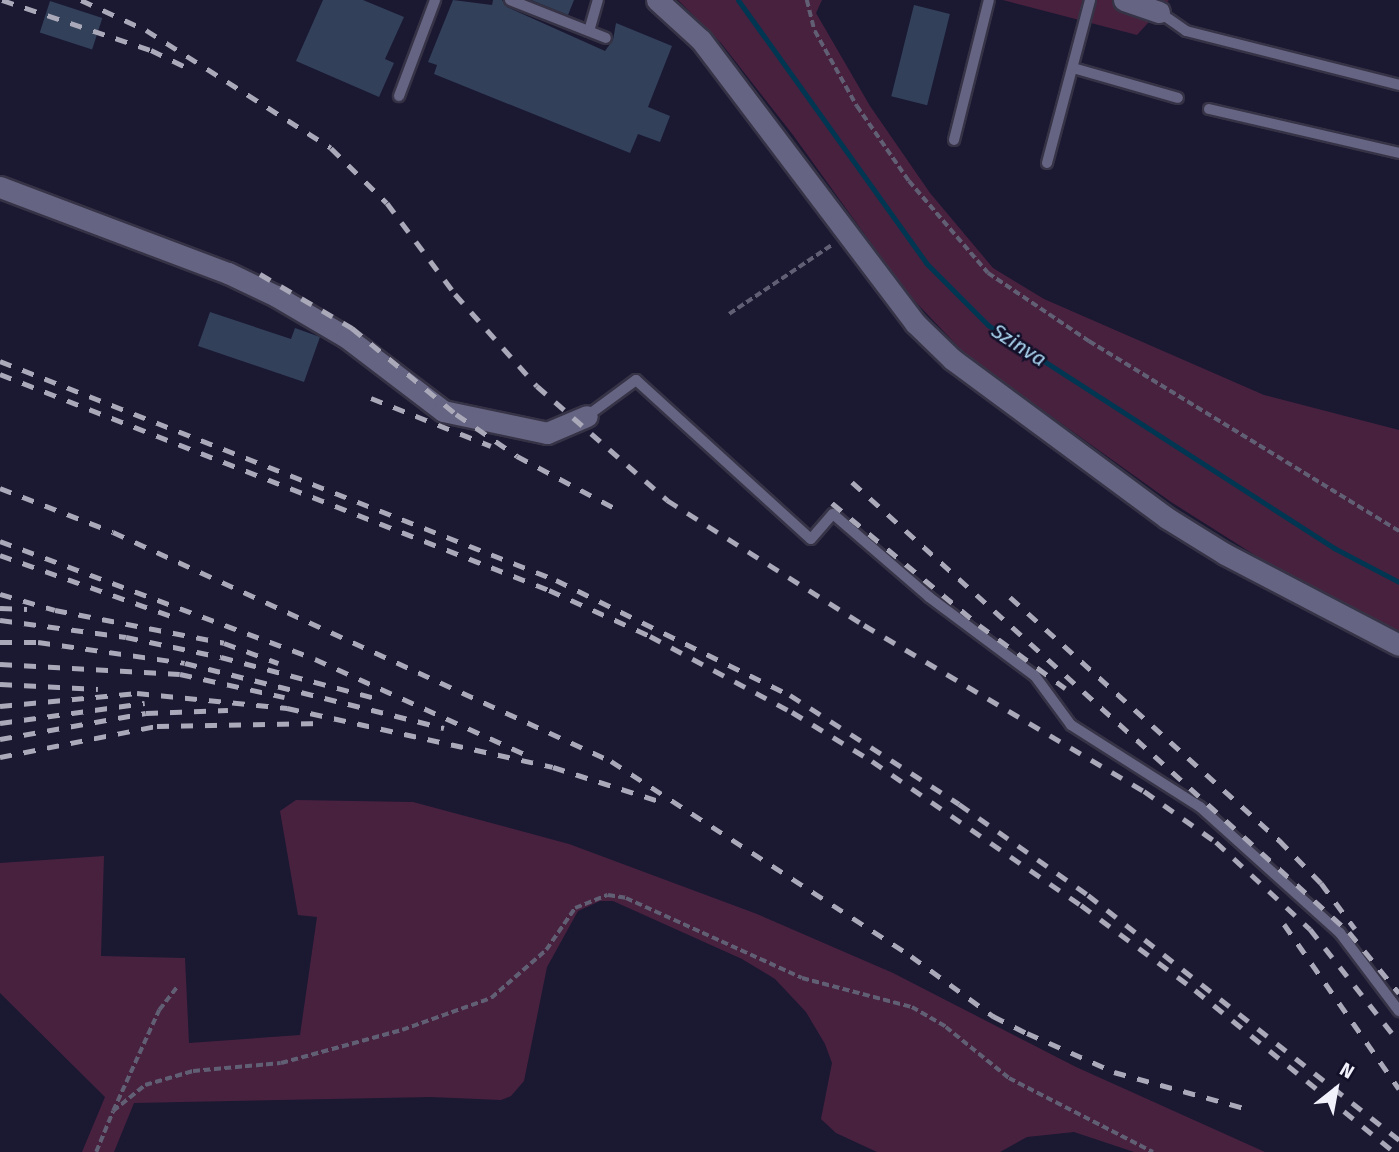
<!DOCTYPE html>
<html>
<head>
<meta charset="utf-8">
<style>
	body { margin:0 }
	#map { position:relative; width:1399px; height:1152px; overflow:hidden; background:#1b1832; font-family:"Fira Sans",sans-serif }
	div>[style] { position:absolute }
	.green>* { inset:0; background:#48213f }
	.stream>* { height:5px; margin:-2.5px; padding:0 2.5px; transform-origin:2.5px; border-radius:2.5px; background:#003651 }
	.building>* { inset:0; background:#32405a; transform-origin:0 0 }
	.path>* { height:3.5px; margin-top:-1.75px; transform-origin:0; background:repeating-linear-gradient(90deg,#615f74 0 7px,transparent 0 10.5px) }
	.roads { filter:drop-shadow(2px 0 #363346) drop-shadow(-2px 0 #363346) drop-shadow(0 2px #363346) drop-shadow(0 -2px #363346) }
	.lane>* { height:10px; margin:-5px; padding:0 5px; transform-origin:5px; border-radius:5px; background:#656483 }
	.street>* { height:21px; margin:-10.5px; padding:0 10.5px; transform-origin:10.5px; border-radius:10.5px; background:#656483 }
	.rail>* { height:5px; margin-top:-2.5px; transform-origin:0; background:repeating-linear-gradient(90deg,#aaa9b9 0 12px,transparent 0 24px) }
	span { translate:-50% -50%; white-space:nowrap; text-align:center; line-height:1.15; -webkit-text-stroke:5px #120f28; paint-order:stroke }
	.water-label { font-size:21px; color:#abd5f1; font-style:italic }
	.north { position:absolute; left:1301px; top:1054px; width:70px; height:70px; -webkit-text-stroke:5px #120f28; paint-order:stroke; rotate:31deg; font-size:19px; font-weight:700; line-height:28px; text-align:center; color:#f1f1fc }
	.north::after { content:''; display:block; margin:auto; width:24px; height:32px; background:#f1f1fc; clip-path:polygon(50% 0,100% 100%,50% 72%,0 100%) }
</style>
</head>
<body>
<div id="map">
	<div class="green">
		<div style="clip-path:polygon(678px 0,822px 0,816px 13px,870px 106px,930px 193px,993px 268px,1044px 299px,1264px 395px,1399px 430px,1399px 633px,1299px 583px,1171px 502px,967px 356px,907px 293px,793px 135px,721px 43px)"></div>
		<div style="clip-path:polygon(1003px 0,1169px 0,1137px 35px)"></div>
		<div style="clip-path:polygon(296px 800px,413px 802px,569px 844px,757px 914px,893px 973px,1076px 1067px,1265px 1152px,1134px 1152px,1074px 1132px,1027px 1137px,1000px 1152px,877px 1152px,836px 1133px,821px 1119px,832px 1063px,825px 1044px,806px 1012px,775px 979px,742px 959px,613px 901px,600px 901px,578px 911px,547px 967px,524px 1081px,511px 1096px,501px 1100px,431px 1097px,134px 1103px,114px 1152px,82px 1152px,105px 1097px,0 993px,0 863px,104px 856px,101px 956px,185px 958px,189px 1043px,300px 1035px,317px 917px,298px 915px,280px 811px)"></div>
	</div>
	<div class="stream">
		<div style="left:738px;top:0;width:323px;rotate:54.4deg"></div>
		<div style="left:926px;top:263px;width:88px;rotate:45deg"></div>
		<div style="left:988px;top:325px;width:412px;rotate:32.8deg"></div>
		<div style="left:1334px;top:548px;width:73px;rotate:27.6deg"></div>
	</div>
	<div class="building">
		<div style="clip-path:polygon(323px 0,363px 0,404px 17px,385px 59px,394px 63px,379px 97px,296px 61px)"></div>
		<div style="clip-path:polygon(453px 0,492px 5px,493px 0,502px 0,507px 7px,605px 51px,613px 40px,616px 23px,672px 46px,648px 107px,670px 116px,660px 142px,638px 134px,630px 153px,434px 74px,437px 65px,428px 62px)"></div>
		<div style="clip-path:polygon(531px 0,574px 0,568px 15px)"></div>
		<div style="left:50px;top:1px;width:55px;height:33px;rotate:18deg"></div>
		<div style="left:914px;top:5px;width:37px;height:94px;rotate:14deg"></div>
		<div style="clip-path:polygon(210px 312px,291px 339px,295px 328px,320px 337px,304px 382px,198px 346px)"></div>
	</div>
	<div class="path">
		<div style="left:807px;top:0;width:32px;rotate:76deg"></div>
		<div style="left:815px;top:31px;width:86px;rotate:60.8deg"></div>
		<div style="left:857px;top:106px;width:91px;rotate:55.3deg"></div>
		<div style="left:909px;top:181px;width:121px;rotate:49.3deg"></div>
		<div style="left:988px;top:273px;width:122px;rotate:34deg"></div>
		<div style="left:1089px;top:341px;width:364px;rotate:31.5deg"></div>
		<div style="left:729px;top:314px;width:125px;rotate:-33.9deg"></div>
		<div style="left:113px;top:1111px;width:111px;rotate:-65.5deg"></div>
		<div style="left:159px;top:1010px;width:31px;rotate:-52deg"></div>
		<div style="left:96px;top:1152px;width:44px;rotate:-67.5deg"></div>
		<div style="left:113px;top:1111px;width:41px;rotate:-39.1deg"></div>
		<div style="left:145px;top:1085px;width:50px;rotate:-16.3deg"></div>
		<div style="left:193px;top:1071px;width:88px;rotate:-5.2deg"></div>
		<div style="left:281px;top:1063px;width:125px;rotate:-15.3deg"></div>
		<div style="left:402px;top:1030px;width:95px;rotate:-19.8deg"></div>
		<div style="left:491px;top:998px;width:73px;rotate:-41.1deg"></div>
		<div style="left:546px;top:950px;width:51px;rotate:-55.4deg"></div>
		<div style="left:575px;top:908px;width:35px;rotate:-22deg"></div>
		<div style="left:608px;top:895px;width:18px;rotate:9deg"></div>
		<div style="left:626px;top:898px;width:193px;rotate:24.4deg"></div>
		<div style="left:802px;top:978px;width:114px;rotate:14.8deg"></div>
		<div style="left:912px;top:1007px;width:39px;rotate:30deg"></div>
		<div style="left:946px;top:1027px;width:81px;rotate:39deg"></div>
		<div style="left:1009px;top:1078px;width:162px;rotate:27.2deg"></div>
	</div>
	<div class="roads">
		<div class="lane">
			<div style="left:510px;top:0;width:103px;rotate:21.6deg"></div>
			<div style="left:1159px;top:12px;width:33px;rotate:35deg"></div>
			<div style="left:1186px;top:31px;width:220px;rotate:14.2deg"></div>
			<div style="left:589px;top:31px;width:32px;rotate:-74deg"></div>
			<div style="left:1073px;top:68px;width:109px;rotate:15.9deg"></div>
			<div style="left:399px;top:96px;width:103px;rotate:-69.4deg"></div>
			<div style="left:1209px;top:109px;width:195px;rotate:13deg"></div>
			<div style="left:954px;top:140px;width:144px;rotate:-76deg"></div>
			<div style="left:1047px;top:163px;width:169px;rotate:-75.2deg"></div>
			<div style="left:587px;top:416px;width:61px;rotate:-36.3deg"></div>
			<div style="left:636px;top:380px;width:236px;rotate:42.3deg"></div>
			<div style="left:811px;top:539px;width:33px;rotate:-49deg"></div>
			<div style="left:833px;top:514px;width:127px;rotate:40.8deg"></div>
			<div style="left:929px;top:597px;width:132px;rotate:36.7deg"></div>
			<div style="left:1035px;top:676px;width:61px;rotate:53.7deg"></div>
			<div style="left:1071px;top:725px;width:153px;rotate:32.4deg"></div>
			<div style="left:1200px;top:807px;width:188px;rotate:42deg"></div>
			<div style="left:1340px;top:933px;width:98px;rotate:52.9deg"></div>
		</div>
		<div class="street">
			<div style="left:657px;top:0;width:59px;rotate:42.3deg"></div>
			<div style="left:701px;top:40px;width:355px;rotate:52.9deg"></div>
			<div style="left:915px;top:323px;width:52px;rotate:44.2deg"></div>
			<div style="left:952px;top:359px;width:267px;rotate:36.5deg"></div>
			<div style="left:1167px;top:518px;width:68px;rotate:31.8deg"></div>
			<div style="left:1225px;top:554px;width:196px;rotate:27.6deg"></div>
			<div style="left:1124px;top:0;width:37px;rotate:19deg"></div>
			<div style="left:0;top:187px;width:244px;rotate:20.7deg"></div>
			<div style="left:228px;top:273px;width:53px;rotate:25.6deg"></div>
			<div style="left:276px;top:296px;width:81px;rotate:30.4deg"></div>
			<div style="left:346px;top:337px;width:122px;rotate:37.3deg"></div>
			<div style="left:443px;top:411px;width:106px;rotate:11.9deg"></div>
			<div style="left:547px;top:433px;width:43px;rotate:-23deg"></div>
		</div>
	</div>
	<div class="rail">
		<div style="left:2px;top:0;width:157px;rotate:18.6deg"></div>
		<div style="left:151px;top:50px;width:46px;rotate:26deg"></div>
		<div style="left:81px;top:0;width:72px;rotate:24.8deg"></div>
		<div style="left:146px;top:30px;width:219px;rotate:32.5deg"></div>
		<div style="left:331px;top:148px;width:78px;rotate:44.5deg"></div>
		<div style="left:387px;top:203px;width:114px;rotate:53.2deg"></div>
		<div style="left:455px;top:294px;width:123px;rotate:48.3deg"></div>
		<div style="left:537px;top:386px;width:173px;rotate:41.2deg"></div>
		<div style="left:667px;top:500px;width:233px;rotate:32.4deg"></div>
		<div style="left:864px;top:625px;width:326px;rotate:30.7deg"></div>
		<div style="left:1144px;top:791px;width:88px;rotate:35.3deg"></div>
		<div style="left:1216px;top:842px;width:128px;rotate:42.8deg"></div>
		<div style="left:1310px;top:929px;width:144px;rotate:51.8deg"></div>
		<div style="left:260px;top:274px;width:107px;rotate:30.4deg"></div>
		<div style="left:352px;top:328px;width:135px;rotate:39.6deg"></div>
		<div style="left:456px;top:414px;width:74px;rotate:34.5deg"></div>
		<div style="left:517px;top:456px;width:117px;rotate:28.1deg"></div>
		<div style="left:0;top:361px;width:598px;rotate:21.5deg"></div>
		<div style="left:556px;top:580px;width:261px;rotate:26.2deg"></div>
		<div style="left:790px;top:695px;width:201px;rotate:32.8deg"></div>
		<div style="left:959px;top:804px;width:158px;rotate:35.2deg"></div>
		<div style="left:1088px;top:895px;width:396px;rotate:38.2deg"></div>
		<div style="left:0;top:374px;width:590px;rotate:21.48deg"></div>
		<div style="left:549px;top:590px;width:111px;rotate:24.5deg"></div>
		<div style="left:650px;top:636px;width:161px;rotate:28.2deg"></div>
		<div style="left:792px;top:712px;width:94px;rotate:31.5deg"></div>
		<div style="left:872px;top:761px;width:254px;rotate:34.6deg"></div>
		<div style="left:1081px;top:905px;width:142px;rotate:36.7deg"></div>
		<div style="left:1195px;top:990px;width:257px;rotate:39.1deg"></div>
		<div style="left:371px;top:398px;width:129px;rotate:21.8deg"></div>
		<div style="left:852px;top:482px;width:670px;rotate:42.16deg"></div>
		<div style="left:1349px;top:932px;width:79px;rotate:50.7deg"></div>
		<div style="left:0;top:488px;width:121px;rotate:21.3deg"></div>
		<div style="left:113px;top:532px;width:548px;rotate:24.69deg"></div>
		<div style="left:611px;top:761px;width:358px;rotate:33deg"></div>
		<div style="left:911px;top:956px;width:102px;rotate:36.2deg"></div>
		<div style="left:993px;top:1016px;width:38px;rotate:27deg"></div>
		<div style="left:1027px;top:1033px;width:95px;rotate:24.1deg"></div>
		<div style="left:1114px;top:1072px;width:142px;rotate:15.5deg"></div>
		<div style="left:832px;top:503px;width:191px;rotate:39.7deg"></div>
		<div style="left:979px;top:625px;width:107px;rotate:36.2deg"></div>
		<div style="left:0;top:541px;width:336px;rotate:20.5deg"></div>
		<div style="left:315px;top:659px;width:230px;rotate:24.4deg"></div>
		<div style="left:0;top:555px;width:185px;rotate:19.6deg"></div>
		<div style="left:0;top:594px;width:57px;rotate:16.2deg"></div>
		<div style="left:55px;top:610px;width:172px;rotate:11deg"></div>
		<div style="left:224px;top:643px;width:58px;rotate:20.3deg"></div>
		<div style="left:1010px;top:597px;width:363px;rotate:42.1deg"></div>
		<div style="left:1279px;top:840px;width:60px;rotate:45.7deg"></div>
		<div style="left:1321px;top:883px;width:57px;rotate:53.5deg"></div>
		<div style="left:0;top:608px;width:27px;rotate:2deg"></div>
		<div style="left:0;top:620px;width:127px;rotate:7.7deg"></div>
		<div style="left:126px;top:637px;width:97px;rotate:11.9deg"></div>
		<div style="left:221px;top:657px;width:159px;rotate:14.9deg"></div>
		<div style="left:0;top:642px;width:38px"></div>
		<div style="left:38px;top:642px;width:148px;rotate:8.1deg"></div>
		<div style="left:185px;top:663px;width:267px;rotate:14.1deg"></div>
		<div style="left:0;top:664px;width:180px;rotate:3.2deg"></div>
		<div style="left:180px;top:674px;width:107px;rotate:12.5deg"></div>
		<div style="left:0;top:684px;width:98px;rotate:2.9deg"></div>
		<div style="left:0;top:706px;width:138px;rotate:-5.4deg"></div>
		<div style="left:137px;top:693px;width:151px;rotate:5.7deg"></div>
		<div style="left:287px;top:708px;width:272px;rotate:12.5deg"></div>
		<div style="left:553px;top:767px;width:114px;rotate:17.8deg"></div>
		<div style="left:0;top:723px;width:146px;rotate:-7.9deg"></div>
		<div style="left:0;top:739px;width:148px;rotate:-10.1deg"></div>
		<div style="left:146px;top:713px;width:82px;rotate:-2.1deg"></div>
		<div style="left:0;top:757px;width:160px;rotate:-11.2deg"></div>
		<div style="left:157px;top:726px;width:166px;rotate:-1deg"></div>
		<div style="left:1284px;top:924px;width:201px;rotate:55.1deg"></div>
	</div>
	<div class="water-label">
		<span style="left:1019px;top:345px;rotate:33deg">Szinva</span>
	</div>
	<div class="north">N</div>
</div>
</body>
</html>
